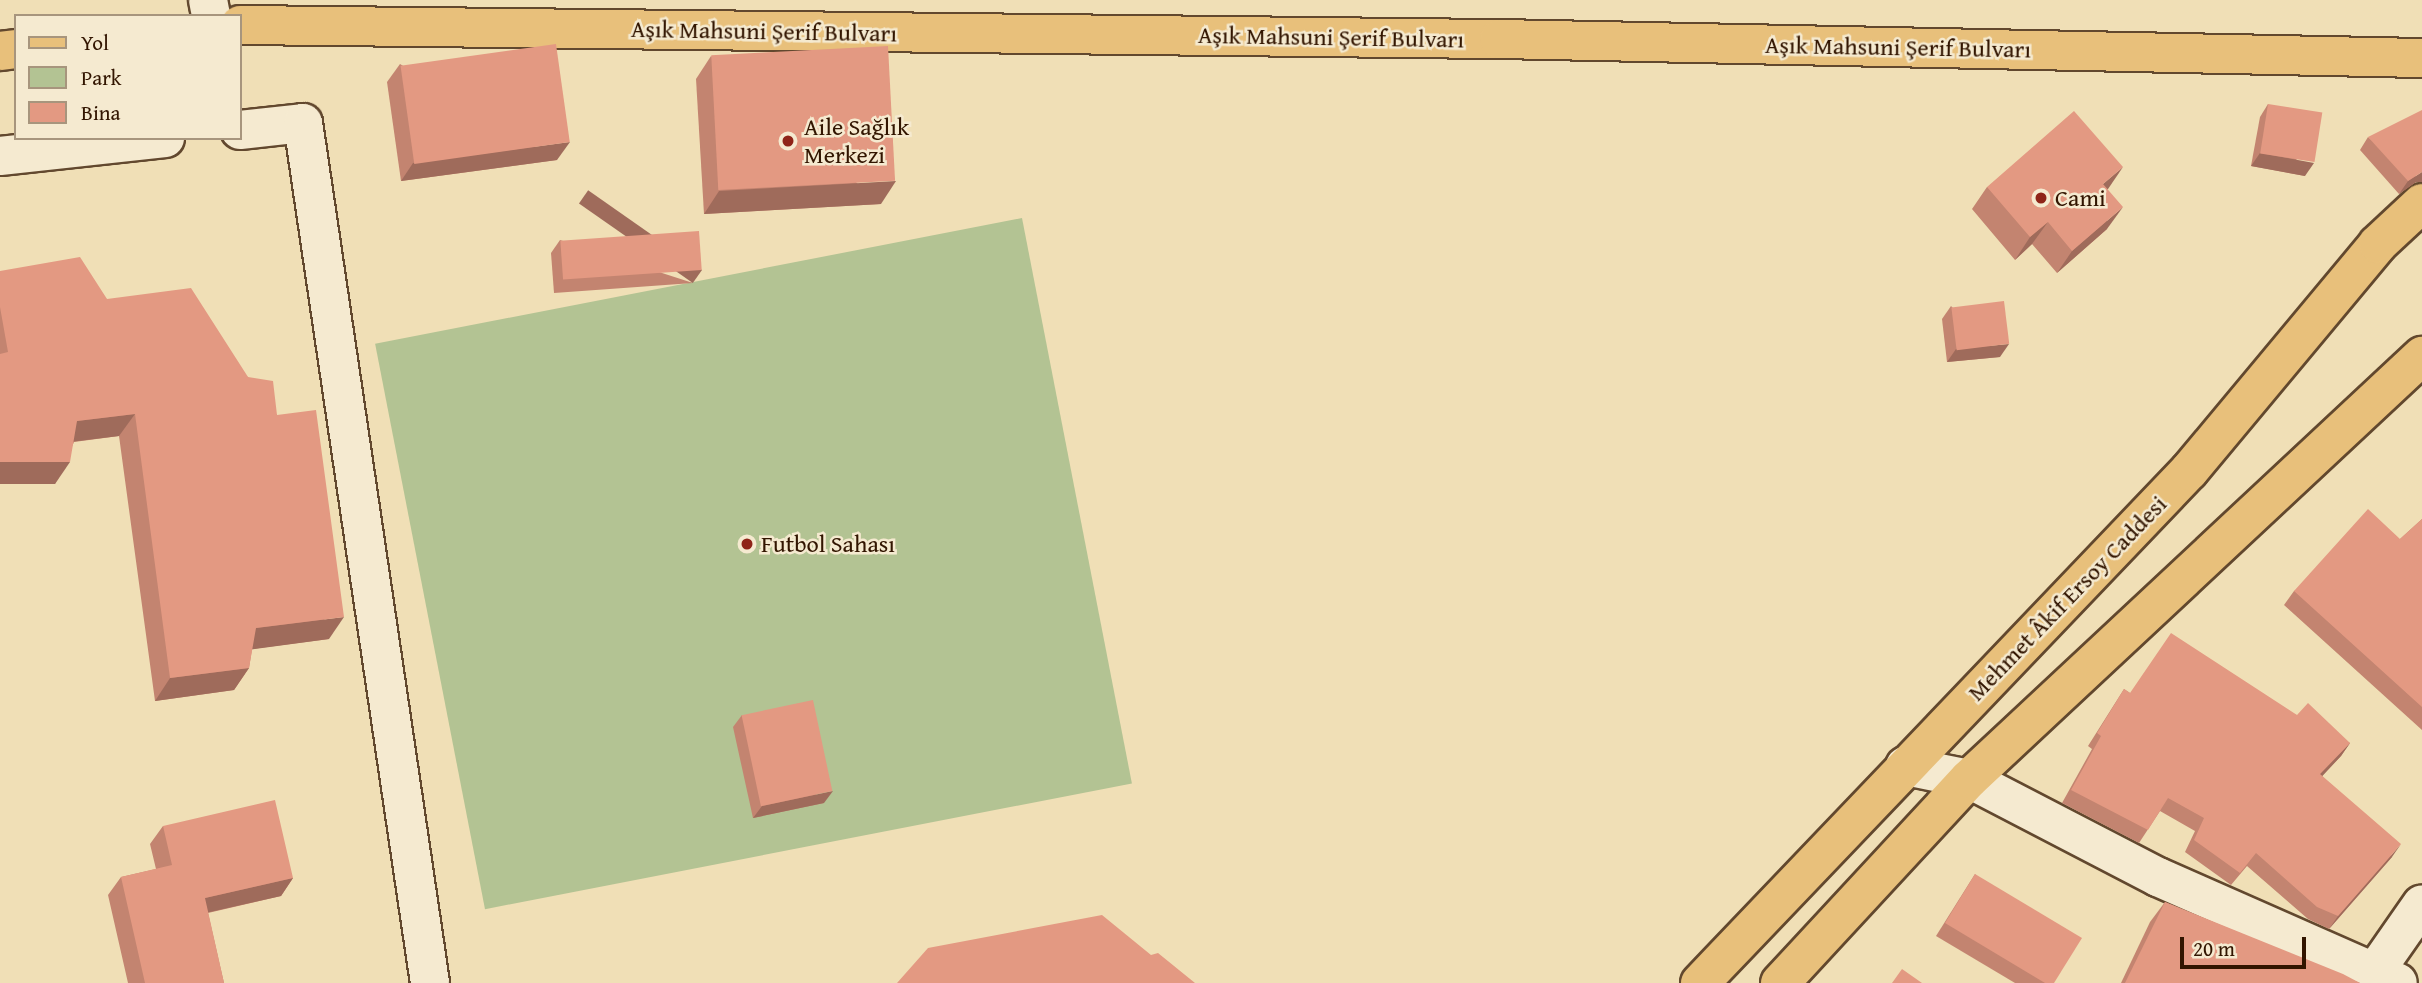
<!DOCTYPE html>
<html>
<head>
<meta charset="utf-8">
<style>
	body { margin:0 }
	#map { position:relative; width:2422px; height:983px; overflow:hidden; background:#f0dfb6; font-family:"Gentium Book Plus",serif }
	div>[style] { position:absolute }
	.green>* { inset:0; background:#b3c393; transform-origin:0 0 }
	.roads { filter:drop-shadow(2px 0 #62482e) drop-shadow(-2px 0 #62482e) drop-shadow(0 2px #62482e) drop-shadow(0 -2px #62482e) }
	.minor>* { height:38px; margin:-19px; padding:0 19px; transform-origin:19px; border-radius:19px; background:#f5ead0 }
	.major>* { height:38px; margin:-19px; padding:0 19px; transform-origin:19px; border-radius:19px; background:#e8c07b }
	.wall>* { inset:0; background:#c38470 }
	.shaded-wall>* { inset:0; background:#9f6b5b; transform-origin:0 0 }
	.building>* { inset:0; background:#e39982; transform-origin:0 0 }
	.dots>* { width:19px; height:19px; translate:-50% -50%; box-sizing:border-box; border:4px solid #f5ead0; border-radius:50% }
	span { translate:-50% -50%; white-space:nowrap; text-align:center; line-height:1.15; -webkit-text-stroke:5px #f5ead0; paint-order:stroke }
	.street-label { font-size:24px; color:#321500 }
	.poi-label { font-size:24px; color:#321500 }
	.left { translate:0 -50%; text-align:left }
	.legend { position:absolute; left:14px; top:14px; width:228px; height:126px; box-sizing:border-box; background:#f5ead0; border:2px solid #a7957d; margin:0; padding:9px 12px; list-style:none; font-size:21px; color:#321500 }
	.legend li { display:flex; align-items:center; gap:14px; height:35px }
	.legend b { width:35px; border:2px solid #a7957d }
	.scale { position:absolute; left:2180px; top:937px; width:126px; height:32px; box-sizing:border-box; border:4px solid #321500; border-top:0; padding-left:9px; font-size:21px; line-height:24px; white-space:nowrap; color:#321500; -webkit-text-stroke:5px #f5ead0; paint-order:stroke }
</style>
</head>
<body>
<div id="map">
	<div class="green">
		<div style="left:1022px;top:218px;width:576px;height:659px;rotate:79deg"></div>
	</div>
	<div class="roads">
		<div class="minor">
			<div style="left:208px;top:0;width:16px;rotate:79deg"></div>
			<div style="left:240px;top:130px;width:63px;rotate:-6.3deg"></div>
			<div style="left:303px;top:123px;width:869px;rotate:81.6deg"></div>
			<div style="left:0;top:156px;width:166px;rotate:-6.2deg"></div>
			<div style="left:1905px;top:766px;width:65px;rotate:11.5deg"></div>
			<div style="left:1969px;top:779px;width:213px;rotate:27.4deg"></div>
			<div style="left:2158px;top:877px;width:262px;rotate:23.8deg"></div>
			<div style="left:2376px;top:970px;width:80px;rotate:-55.1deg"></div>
		</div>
		<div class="major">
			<div style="left:240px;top:25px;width:1259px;rotate:0.64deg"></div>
			<div style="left:1499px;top:39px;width:923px;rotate:1.18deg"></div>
			<div style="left:0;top:51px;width:16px;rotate:-7deg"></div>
			<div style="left:1700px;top:983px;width:708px;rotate:-46.32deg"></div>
			<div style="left:2189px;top:471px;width:295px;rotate:-50.2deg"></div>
			<div style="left:2378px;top:244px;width:60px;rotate:-43deg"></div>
			<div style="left:1780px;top:983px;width:278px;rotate:-47.2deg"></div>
			<div style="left:1969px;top:779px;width:620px;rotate:-43.04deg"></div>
		</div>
	</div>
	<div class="wall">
		<div style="clip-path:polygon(711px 56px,881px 204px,704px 214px,696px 79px)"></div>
		<div style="clip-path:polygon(400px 64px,557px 160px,401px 181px,387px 82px)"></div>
		<div style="clip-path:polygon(2268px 104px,2305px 176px,2251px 166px,2260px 117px)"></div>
		<div style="clip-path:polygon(2368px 137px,2422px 182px,2416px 182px,2399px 194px,2360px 150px)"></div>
		<div style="clip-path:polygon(1987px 187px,2107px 189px,2107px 229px,2057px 273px,2032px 244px,2015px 260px,1972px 209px)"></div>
		<div style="clip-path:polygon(560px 240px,693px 283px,554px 293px,551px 253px)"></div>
		<div style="clip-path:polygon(0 271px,107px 299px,248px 377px,277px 415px,329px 639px,252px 649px,249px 668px,234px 690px,155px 701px,119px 436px,74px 442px,55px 484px,0 484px)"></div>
		<div style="clip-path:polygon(1951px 306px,2000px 357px,1947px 362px,1942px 319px)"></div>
		<div style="clip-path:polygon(2422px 519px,2422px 730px,2284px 605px,2294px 591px,2400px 539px)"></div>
		<div style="clip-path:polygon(2124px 689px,2130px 693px,2297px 715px,2350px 743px,2341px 756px,2322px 776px,2392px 857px,2329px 929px,2308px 919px,2247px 866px,2231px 885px,2185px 852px,2195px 831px,2160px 811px,2139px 843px,2062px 803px,2092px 749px,2088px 746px)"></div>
		<div style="clip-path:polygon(742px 715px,824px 803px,753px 818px,733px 727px)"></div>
		<div style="clip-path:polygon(163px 826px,293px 878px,281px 896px,208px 913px,224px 983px,128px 983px,108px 895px,121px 877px,156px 869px,150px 844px)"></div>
		<div style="clip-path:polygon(1975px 874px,2054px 983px,2015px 983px,1936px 936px)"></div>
		<div style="clip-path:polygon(2165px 902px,2360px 983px,2121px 983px,2150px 922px)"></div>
	</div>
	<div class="shaded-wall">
		<div style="clip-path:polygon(570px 142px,557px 160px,401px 181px,413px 163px)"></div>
		<div style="clip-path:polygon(2260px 153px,2314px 163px,2305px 176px,2251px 166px)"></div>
		<div style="clip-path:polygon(2123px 167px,2108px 189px,2087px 206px,2103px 184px)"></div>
		<div style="clip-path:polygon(2422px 172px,2422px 182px,2416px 182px,2399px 194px,2408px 181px)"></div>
		<div style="clip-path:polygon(896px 181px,881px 204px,704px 214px,719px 191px)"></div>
		<div style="clip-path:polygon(2123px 207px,2107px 229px,2057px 273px,2072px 251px)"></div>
		<div style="clip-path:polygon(2048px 222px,2032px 244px,2015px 260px,2030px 237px)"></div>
		<div style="left:702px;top:270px;width:16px;height:139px;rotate:125deg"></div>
		<div style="clip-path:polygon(2009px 344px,2000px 357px,1947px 362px,1956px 349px)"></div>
		<div style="clip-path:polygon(135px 414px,119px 436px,62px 443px,77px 421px)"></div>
		<div style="clip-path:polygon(0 462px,70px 462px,55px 484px,0 484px)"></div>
		<div style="clip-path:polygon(344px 617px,329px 639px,240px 651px,256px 628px)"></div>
		<div style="clip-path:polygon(249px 668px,234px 690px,155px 701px,170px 678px)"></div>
		<div style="clip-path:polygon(2350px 743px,2341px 756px,2312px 787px,2320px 774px)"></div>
		<div style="clip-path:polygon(833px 791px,824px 803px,753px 818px,762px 806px)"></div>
		<div style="clip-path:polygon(2401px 844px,2392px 857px,2329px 929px,2338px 916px)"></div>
		<div style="clip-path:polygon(293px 878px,281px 896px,192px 916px,205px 898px)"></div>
	</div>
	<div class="building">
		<div style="left:556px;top:44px;width:99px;height:157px;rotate:82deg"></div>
		<div style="left:888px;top:46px;width:135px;height:177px;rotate:87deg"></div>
		<div style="left:2268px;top:104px;width:55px;height:50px;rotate:9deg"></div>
		<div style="clip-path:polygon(2422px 110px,2422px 172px,2408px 181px,2368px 137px)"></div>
		<div style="clip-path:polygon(2074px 111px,2123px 167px,2103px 184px,2123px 207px,2072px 251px,2048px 222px,2030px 237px,1987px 187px)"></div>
		<div style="left:699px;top:231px;width:39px;height:139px;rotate:86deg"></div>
		<div style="clip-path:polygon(80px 257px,107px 299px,191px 288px,248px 377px,273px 381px,277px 415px,316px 410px,344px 617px,256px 628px,249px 668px,170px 678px,135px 414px,77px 421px,70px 462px,0 462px,0 354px,8px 352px,0 307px,0 271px)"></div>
		<div style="left:2004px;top:301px;width:43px;height:53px;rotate:83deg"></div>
		<div style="clip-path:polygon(2368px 509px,2400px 539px,2422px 519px,2422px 707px,2294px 591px)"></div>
		<div style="clip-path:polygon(2171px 633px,2297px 715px,2308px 703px,2350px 743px,2320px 774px,2401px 844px,2338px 916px,2317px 907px,2256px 853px,2240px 873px,2194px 840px,2204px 818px,2168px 798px,2148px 830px,2071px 790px,2101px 736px,2097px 733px,2124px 689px,2130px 693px)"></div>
		<div style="left:813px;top:700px;width:93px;height:73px;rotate:78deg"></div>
		<div style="clip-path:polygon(275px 800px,293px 878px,205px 898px,224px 983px,145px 983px,121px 877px,172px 865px,163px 826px)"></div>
		<div style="clip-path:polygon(1975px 874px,2082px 938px,2054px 983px,2045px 983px,1945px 923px)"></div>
		<div style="clip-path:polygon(2165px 902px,2343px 974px,2360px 983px,2125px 983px)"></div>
		<div style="clip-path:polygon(1102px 915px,1151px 955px,1158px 953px,1195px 983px,897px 983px,928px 948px)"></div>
		<div style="clip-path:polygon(1902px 969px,1922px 983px,1892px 983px)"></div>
	</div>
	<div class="dots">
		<div style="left:788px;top:141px;background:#8f2418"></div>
		<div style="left:2041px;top:198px;background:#8f2418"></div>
		<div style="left:747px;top:544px;background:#8f2418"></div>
	</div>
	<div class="street-label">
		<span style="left:764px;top:31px;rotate:1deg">Aşık Mahsuni Şerif Bulvarı</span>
		<span style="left:1331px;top:37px;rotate:1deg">Aşık Mahsuni Şerif Bulvarı</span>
		<span style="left:1898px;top:47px;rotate:1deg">Aşık Mahsuni Şerif Bulvarı</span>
		<span style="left:2067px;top:598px;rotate:-46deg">Mehmet Âkif Ersoy Caddesi</span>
	</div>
	<div class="poi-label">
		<span class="left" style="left:804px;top:141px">Aile Sağlık<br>Merkezi</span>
		<span class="left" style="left:2055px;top:198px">Cami</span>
		<span class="left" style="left:761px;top:544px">Futbol Sahası</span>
	</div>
	<ul class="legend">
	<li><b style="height:9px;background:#e8c07b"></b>Yol</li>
	<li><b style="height:19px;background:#b3c393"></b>Park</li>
	<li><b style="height:19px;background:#e39982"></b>Bina</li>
	</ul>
	<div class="scale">20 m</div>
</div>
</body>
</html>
